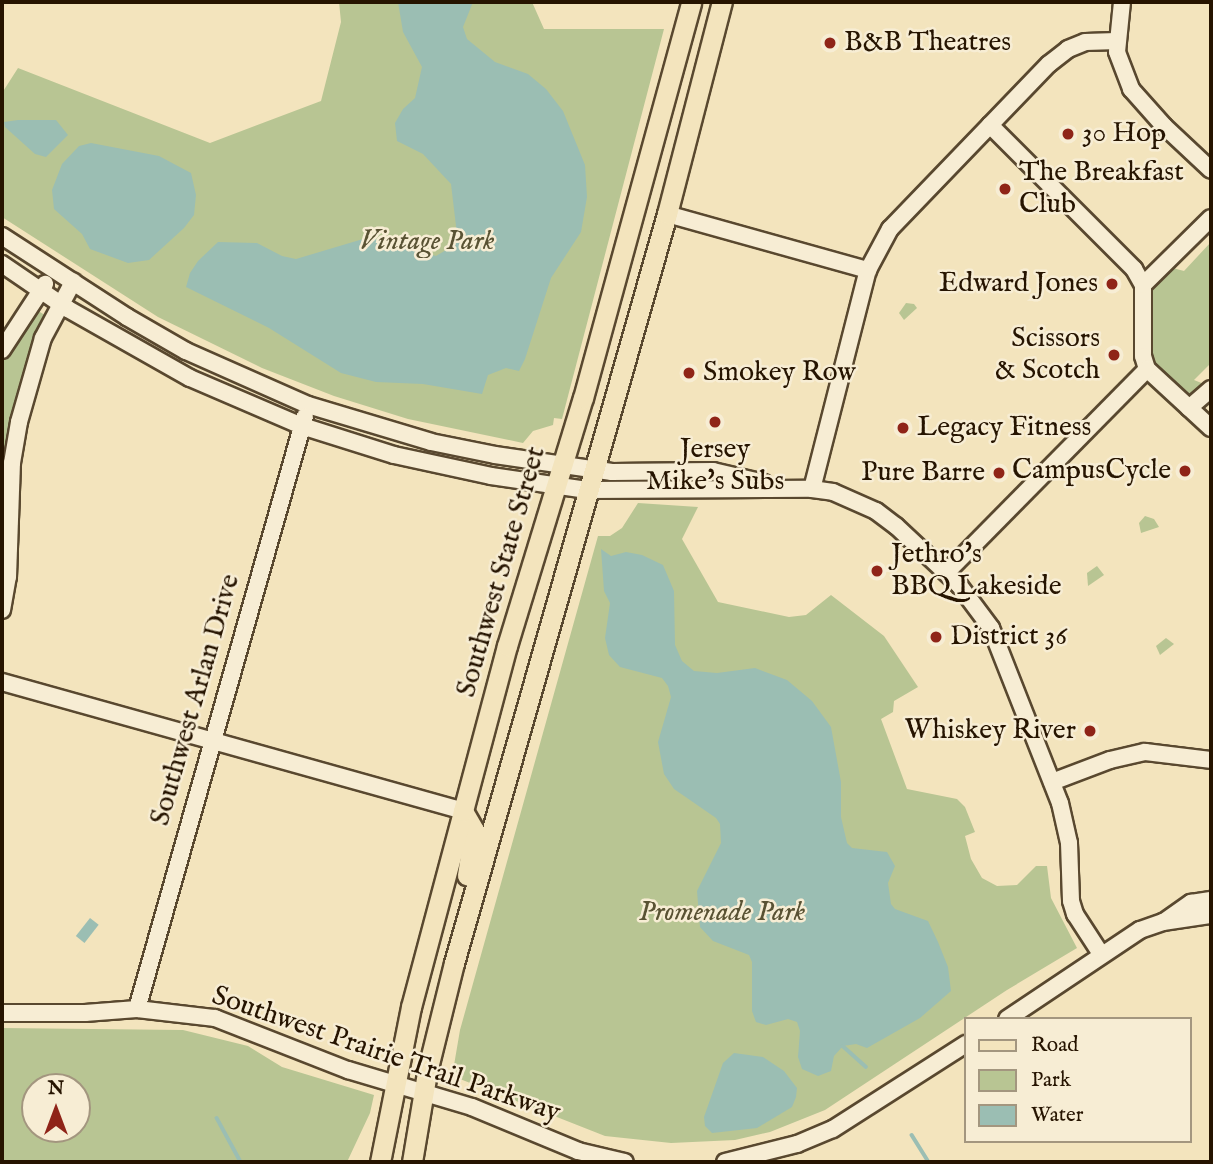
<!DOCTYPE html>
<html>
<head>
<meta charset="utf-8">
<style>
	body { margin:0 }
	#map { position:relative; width:1213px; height:1164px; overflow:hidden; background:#f3e4bd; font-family:"IM FELL English",serif }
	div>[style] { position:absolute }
	.green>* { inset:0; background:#b8c593 }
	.water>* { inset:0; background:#9bbeb3; transform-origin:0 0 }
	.stream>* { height:3.5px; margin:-1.75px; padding:0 1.75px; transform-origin:1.75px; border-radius:1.75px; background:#9bbeb3 }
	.roads { filter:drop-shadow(2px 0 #59482f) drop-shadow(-2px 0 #59482f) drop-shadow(0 2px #59482f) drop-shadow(0 -2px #59482f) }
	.minor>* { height:16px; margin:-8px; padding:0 8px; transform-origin:8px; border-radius:8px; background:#f7edd4 }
	.major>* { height:19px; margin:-9.5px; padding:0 9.5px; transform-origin:9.5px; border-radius:9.5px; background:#f3e4bd }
	.dots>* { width:19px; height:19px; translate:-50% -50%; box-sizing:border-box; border:4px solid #f7edd4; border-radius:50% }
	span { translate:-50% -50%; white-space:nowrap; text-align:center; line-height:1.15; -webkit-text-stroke:5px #f7edd4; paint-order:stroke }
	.poi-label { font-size:28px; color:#261400 }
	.left { translate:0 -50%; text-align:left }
	.right { translate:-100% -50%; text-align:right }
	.park-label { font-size:28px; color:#595233; font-style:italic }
	.street-label { font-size:28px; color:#261400 }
	.frame { position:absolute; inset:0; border:4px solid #261400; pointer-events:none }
	.legend { position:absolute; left:964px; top:1017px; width:228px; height:126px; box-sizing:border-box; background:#f7edd4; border:2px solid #a3967f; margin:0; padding:9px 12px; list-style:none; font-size:21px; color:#261400 }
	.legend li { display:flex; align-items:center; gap:14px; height:35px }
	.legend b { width:35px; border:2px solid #a3967f }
	.north { position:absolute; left:21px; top:1073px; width:70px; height:70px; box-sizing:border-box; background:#f7edd4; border:2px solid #a3967f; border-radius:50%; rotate:0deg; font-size:19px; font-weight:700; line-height:28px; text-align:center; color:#261400 }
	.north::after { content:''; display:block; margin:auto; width:24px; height:32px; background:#8f2418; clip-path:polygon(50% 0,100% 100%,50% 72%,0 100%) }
</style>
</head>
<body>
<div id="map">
	<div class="green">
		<div style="clip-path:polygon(339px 2px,532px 2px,544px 29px,664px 29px,562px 419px,554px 418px,553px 425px,533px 431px,523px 443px,408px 419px,334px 396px,262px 368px,158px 317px,2px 217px,2px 93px,18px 68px,210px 143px,321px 101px,341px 22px)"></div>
		<div style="clip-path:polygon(1211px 242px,1211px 363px,1194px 380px,1204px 384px,1186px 396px,1150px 365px,1147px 294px,1151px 285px,1169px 267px,1184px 271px)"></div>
		<div style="clip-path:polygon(906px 303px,914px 304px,917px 308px,904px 320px,899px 313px)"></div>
		<div style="clip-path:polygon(35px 309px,48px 317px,27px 368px,2px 582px,2px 362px)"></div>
		<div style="clip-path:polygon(638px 503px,698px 507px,682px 539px,718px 602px,789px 617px,806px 615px,831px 595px,884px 636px,918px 687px,894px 701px,893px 712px,881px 719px,907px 789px,957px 799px,965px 807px,975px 832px,965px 836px,971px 859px,982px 878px,997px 886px,1017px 885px,1036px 866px,1047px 866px,1051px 898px,1077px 948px,1007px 990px,825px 1110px,770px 1132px,735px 1140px,671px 1143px,605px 1136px,460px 1079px,453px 1071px,460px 1030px,598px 536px,610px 536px,622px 528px)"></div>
		<div style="clip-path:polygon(1145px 516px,1154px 519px,1159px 527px,1141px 533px,1139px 523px)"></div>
		<div style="clip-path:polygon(1097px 566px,1104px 575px,1088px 586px,1087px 573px)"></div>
		<div style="clip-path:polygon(1166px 638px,1174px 644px,1160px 655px,1156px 646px)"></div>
		<div style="clip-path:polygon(evenodd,2px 1028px,183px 1030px,248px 1046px,282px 1067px,374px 1095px,370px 1113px,347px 1162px,2px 1162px,2px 1028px,35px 1087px,77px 1087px,77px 1129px,35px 1129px,35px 1087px)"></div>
	</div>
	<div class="water">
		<div style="clip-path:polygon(398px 2px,473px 2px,463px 27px,467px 39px,495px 62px,528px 74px,546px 89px,563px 111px,585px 165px,587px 197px,581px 232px,551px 278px,525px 359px,519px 371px,506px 368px,488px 375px,482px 394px,423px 384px,376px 382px,341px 373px,269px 328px,186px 287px,190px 273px,198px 261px,218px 242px,257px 243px,282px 256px,296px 259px,363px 239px,375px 239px,436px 256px,446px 250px,455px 237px,456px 226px,451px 184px,423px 154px,397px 141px,395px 123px,403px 109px,415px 98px,422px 67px,403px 32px)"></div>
		<div style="clip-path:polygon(18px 120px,56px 120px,68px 135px,46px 157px,35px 154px,5px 127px,4px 122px)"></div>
		<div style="clip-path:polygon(91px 143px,159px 156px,191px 173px,196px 195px,194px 215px,184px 228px,149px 260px,128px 263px,90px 249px,82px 234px,54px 209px,52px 190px,62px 164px,79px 146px)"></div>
		<div style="clip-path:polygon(601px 549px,611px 556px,626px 552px,642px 555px,663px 565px,674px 591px,675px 645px,682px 661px,694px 671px,717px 673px,755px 668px,787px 680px,812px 701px,831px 727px,841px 782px,841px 817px,847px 843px,852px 848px,887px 852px,895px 866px,888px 883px,891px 904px,895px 909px,928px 921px,938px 942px,948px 967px,951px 991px,920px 1018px,867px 1048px,856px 1044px,843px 1046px,834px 1056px,831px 1071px,818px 1076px,802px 1069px,798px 1057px,800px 1031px,797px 1022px,788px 1019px,766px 1025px,756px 1022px,752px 1011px,752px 962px,749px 955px,713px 941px,700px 927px,697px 891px,721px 843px,720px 824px,716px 818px,674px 789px,664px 774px,658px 742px,671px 697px,668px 686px,662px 678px,620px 667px,609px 655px,605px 638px,610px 603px,604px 591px)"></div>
		<div style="left:90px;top:918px;width:11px;height:23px;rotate:38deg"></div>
		<div style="clip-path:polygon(734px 1053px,763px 1057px,784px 1071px,797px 1088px,796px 1097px,792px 1107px,757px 1128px,712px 1133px,705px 1126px,704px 1117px,723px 1063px)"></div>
	</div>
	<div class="stream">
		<div style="left:843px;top:1046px;width:31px;rotate:42deg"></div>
		<div style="left:217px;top:1118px;width:50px;rotate:61.4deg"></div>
		<div style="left:912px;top:1135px;width:32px;rotate:58deg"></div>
	</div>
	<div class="roads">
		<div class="minor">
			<div style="left:1122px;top:2px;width:50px;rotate:95.7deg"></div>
			<div style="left:1117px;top:52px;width:40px;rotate:69deg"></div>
			<div style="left:1131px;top:89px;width:50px;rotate:48.3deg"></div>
			<div style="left:1164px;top:126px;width:64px;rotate:43.1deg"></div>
			<div style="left:990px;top:125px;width:204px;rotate:45deg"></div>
			<div style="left:1134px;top:269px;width:18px;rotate:61deg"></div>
			<div style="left:1143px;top:285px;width:71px;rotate:90deg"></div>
			<div style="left:1143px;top:356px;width:14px;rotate:73deg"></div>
			<div style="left:1147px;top:369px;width:87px;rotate:42.7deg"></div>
			<div style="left:667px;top:214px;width:209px;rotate:15.6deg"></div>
			<div style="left:2px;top:236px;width:149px;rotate:32.9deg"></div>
			<div style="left:127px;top:317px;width:68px;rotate:30deg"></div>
			<div style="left:186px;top:351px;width:133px;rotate:23.9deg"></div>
			<div style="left:308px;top:405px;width:128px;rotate:16.7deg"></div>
			<div style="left:431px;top:442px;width:65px;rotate:11.5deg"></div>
			<div style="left:495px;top:455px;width:118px;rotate:8.3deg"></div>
			<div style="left:612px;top:472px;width:101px;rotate:-0.6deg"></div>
			<div style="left:713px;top:471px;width:52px;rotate:13.2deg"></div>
			<div style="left:2px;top:264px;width:80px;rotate:34.3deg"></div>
			<div style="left:68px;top:309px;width:140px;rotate:29.5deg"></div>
			<div style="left:190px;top:378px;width:122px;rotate:23.2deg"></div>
			<div style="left:302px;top:426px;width:96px;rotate:17.5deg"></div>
			<div style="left:394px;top:455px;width:99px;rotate:12.2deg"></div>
			<div style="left:491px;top:476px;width:97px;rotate:8.3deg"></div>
			<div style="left:587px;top:490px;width:225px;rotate:-0.3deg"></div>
			<div style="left:812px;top:489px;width:21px;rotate:8deg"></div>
			<div style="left:833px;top:492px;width:47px;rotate:23.8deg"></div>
			<div style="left:876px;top:511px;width:25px;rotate:37deg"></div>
			<div style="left:896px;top:526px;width:86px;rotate:43.1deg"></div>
			<div style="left:959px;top:585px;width:54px;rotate:53.3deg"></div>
			<div style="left:991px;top:628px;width:188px;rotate:68.5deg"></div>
			<div style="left:1060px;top:803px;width:41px;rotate:77.3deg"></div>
			<div style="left:1069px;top:843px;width:58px;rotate:88deg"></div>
			<div style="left:1071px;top:901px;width:14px;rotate:73deg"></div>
			<div style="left:1075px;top:914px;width:48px;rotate:57deg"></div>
			<div style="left:1143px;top:285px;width:95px;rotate:-44.6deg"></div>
			<div style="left:2px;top:350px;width:79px;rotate:-56.9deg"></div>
			<div style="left:1189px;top:408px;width:29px;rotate:-41deg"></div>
			<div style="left:812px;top:489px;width:226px;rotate:-75.7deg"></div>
			<div style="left:868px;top:270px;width:47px;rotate:-61.8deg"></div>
			<div style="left:890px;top:229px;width:229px;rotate:-46.1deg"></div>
			<div style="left:1049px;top:64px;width:24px;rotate:-38deg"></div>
			<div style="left:1068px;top:49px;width:18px;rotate:-22deg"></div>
			<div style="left:1085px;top:42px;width:32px;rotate:-2deg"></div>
			<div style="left:947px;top:572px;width:285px;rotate:-45.4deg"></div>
			<div style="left:2px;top:610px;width:34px;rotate:-80deg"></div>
			<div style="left:8px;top:577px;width:114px;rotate:-88deg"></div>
			<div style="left:12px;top:463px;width:42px;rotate:-80.3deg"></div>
			<div style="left:19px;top:422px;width:87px;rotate:-74.1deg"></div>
			<div style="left:43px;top:338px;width:64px;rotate:-61.8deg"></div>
			<div style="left:2px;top:682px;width:479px;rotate:15.6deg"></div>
			<div style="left:1052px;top:782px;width:62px;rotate:-20.8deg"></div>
			<div style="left:1110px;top:760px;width:36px;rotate:-13deg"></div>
			<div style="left:1145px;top:752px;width:66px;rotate:6.9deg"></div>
			<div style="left:1165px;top:921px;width:32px;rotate:-35deg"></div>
			<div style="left:1191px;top:903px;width:20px;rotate:-9deg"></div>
			<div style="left:137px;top:1009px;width:616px;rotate:-74.18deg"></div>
			<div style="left:2px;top:1013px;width:83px"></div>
			<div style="left:85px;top:1013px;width:52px;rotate:-4.4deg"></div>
			<div style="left:137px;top:1009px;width:79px;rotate:6.6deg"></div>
			<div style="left:215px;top:1018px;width:143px;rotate:21.4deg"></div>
			<div style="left:348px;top:1070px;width:129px;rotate:16.6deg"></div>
			<div style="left:472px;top:1107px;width:115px;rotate:22.5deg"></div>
			<div style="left:578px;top:1151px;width:48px;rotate:13.2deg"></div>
			<div style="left:1007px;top:1019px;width:160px;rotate:-33.8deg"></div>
			<div style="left:1140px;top:930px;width:24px;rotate:-19deg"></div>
			<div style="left:1163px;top:922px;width:49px;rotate:-8.3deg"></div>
			<div style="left:725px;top:1162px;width:74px;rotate:-14deg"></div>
			<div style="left:797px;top:1144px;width:39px;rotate:-23deg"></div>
			<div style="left:833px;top:1129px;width:158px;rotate:-32.6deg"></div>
		</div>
		<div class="major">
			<div style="left:463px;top:811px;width:22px;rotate:60deg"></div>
			<div style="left:474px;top:830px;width:46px;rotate:98.8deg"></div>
			<div style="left:380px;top:1162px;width:158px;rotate:-78.7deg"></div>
			<div style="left:411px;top:1007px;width:203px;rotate:-75.1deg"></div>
			<div style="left:463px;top:811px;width:171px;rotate:-75.1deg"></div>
			<div style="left:507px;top:646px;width:259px;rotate:-73deg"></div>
			<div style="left:583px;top:398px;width:410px;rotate:-74.7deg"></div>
			<div style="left:412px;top:1162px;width:91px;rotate:-80.5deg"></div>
			<div style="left:427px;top:1072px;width:112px;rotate:-76.1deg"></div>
			<div style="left:454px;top:963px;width:779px;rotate:-74.13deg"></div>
			<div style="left:667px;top:214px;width:219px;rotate:-75.5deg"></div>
		</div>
	</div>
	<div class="dots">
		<div style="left:830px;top:43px;background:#8f2418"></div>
		<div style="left:1068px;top:134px;background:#8f2418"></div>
		<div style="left:1005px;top:189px;background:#8f2418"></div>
		<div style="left:1112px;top:284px;background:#8f2418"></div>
		<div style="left:1114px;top:355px;background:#8f2418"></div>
		<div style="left:689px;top:373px;background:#8f2418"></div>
		<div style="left:715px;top:422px;background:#8f2418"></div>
		<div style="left:903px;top:428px;background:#8f2418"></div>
		<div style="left:1185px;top:471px;background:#8f2418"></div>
		<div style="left:999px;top:473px;background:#8f2418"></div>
		<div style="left:877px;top:571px;background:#8f2418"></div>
		<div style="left:936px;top:637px;background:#8f2418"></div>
		<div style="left:1090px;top:731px;background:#8f2418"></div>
	</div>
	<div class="poi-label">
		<span class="left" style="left:844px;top:43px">B&amp;B Theatres</span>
		<span class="left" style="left:1082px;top:134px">30 Hop</span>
		<span class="left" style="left:1019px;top:189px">The Breakfast<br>Club</span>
		<span class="right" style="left:1098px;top:284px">Edward Jones</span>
		<span class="right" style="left:1100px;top:355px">Scissors<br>&amp; Scotch</span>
		<span class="left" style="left:703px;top:373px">Smokey Row</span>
		<span class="left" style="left:917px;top:428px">Legacy Fitness</span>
		<span style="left:715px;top:466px">Jersey<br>Mike's Subs</span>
		<span class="right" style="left:1171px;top:471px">CampusCycle</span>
		<span class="right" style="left:985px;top:473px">Pure Barre</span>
		<span class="left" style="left:891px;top:571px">Jethro's<br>BBQ Lakeside</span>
		<span class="left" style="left:950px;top:637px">District 36</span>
		<span class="right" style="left:1076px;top:731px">Whiskey River</span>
	</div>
	<div class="park-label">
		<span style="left:427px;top:242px">Vintage Park</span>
		<span style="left:722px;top:913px">Promenade Park</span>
	</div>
	<div class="street-label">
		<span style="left:502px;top:572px;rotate:-74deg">Southwest State Street</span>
		<span style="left:196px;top:700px;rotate:-74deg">Southwest Arlan Drive</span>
		<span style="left:386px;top:1055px;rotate:19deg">Southwest Prairie Trail Parkway</span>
	</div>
	<div class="frame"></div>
	<ul class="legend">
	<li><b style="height:9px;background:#f3e4bd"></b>Road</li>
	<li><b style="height:19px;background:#b8c593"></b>Park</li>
	<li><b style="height:19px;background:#9bbeb3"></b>Water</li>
	</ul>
	<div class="north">N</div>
</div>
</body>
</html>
